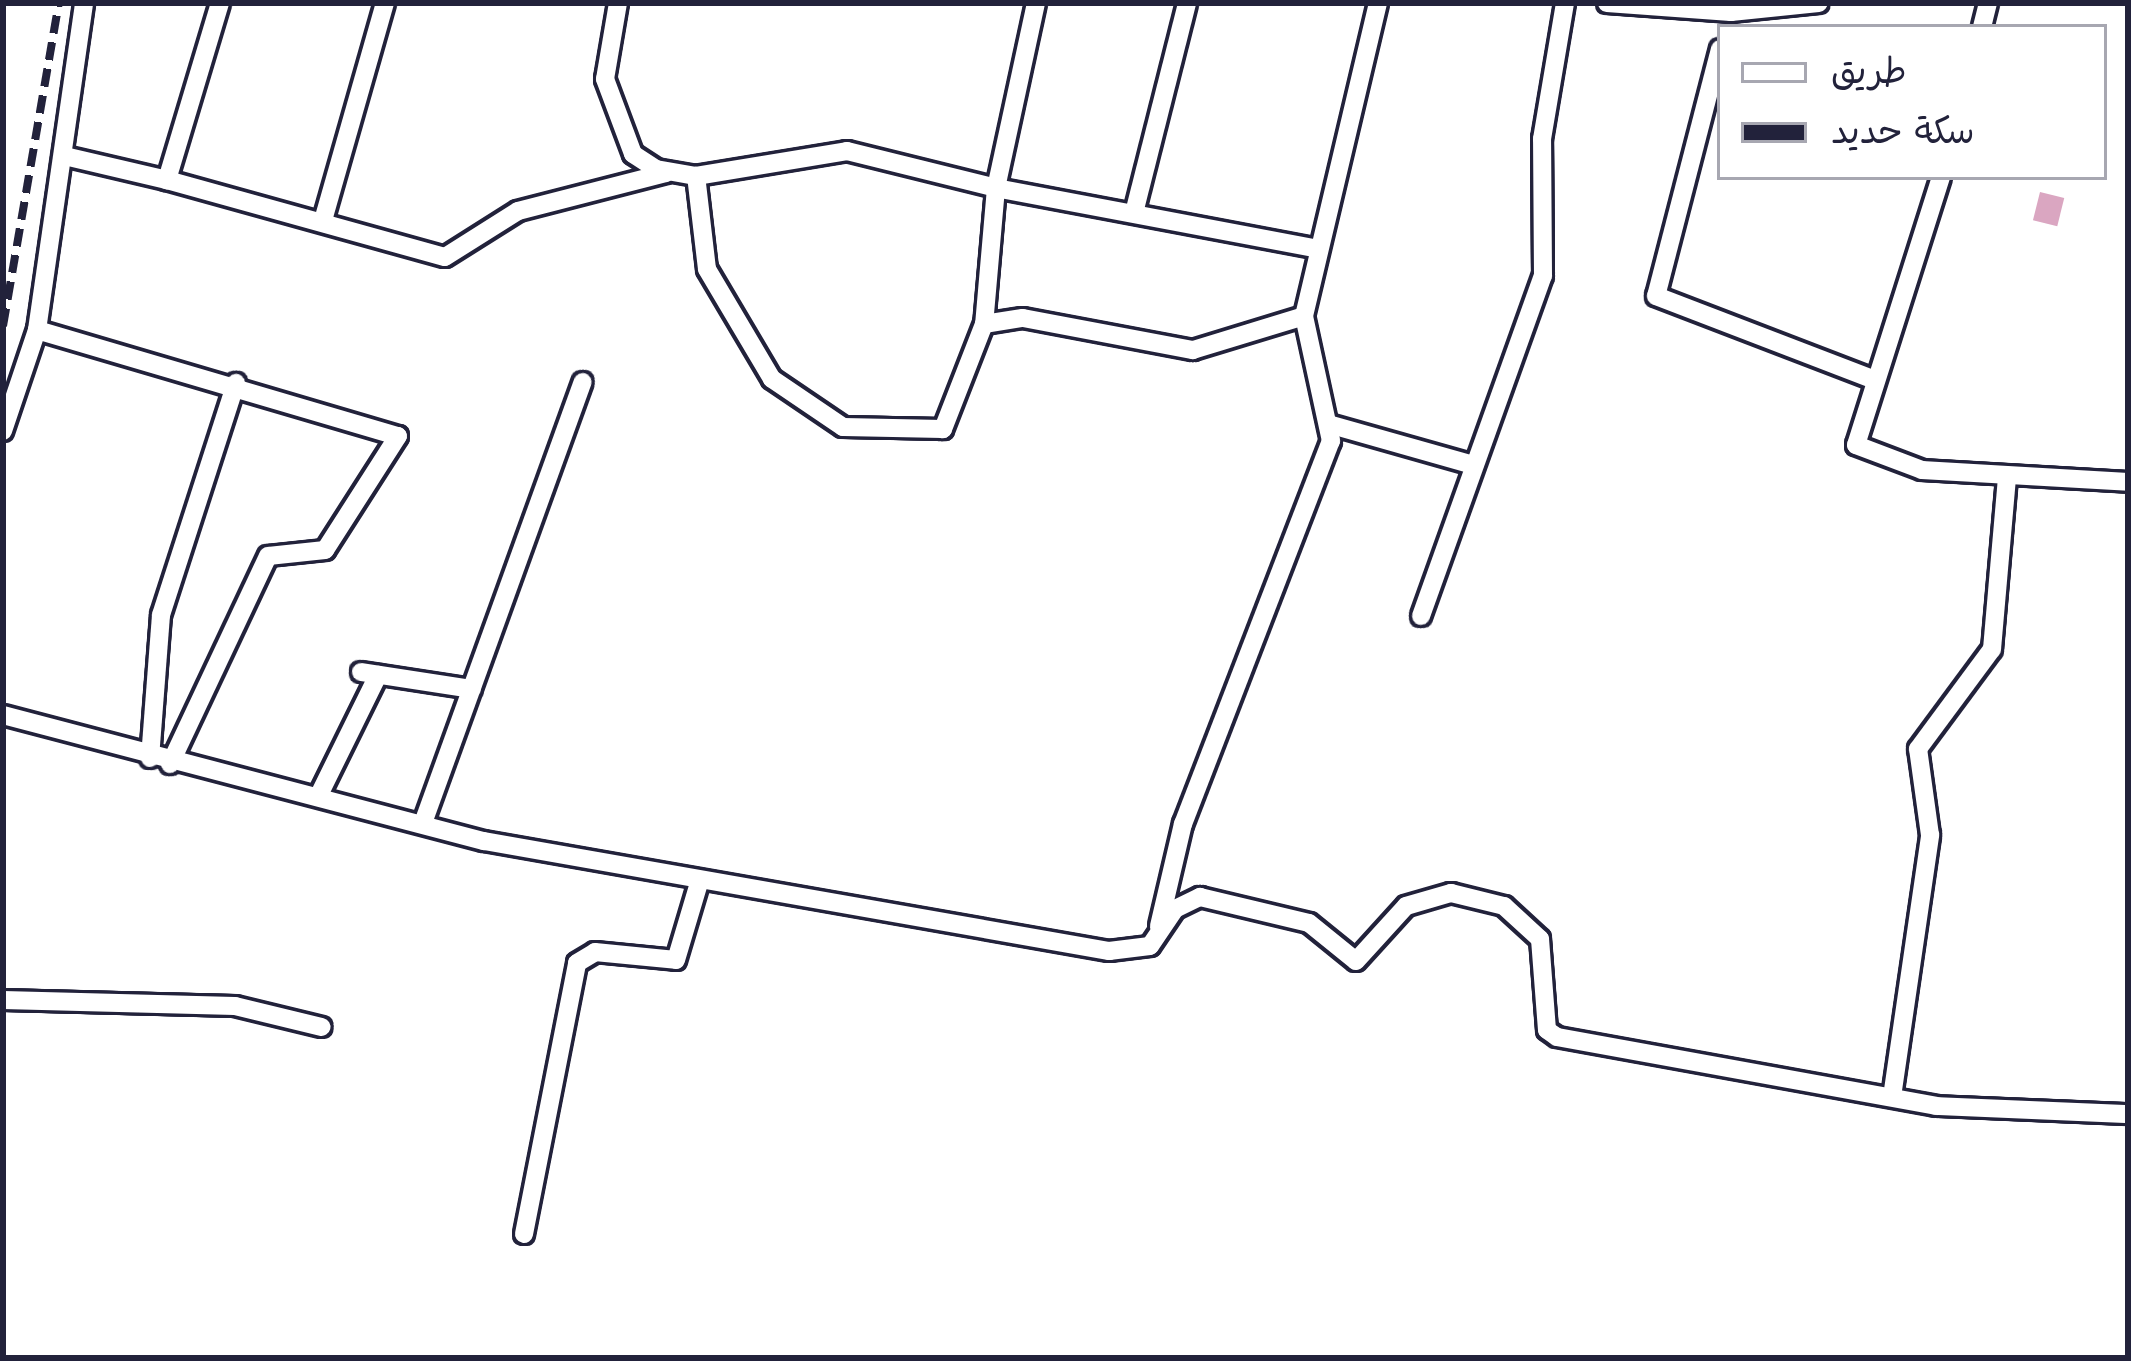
<!DOCTYPE html>
<html>
<head>
<meta charset="utf-8">
<style>
	body { margin:0 }
	#map { position:relative; width:2131px; height:1361px; overflow:hidden; background:#fff; font-family:"Playpen Sans","Playpen Sans Arabic",sans-serif }
	div>[style] { position:absolute }
	.building>* { inset:0; background:#daa6c1; transform-origin:0 0 }
	.roads { filter:drop-shadow(3px 0 #22223b) drop-shadow(-3px 0 #22223b) drop-shadow(0 3px #22223b) drop-shadow(0 -3px #22223b) }
	.street>* { height:18px; margin:-9px; padding:0 9px; transform-origin:9px; border-radius:9px; background:#fff }
	.rail>* { height:8px; margin-top:-4px; transform-origin:0; background:repeating-linear-gradient(90deg,#22223b 0 18px,transparent 0 27px) }
	span { translate:-50% -50%; white-space:nowrap; text-align:center; line-height:1.15; -webkit-text-stroke:12px #fff; paint-order:stroke }
	.frame { position:absolute; inset:0; border:6px solid #22223b; pointer-events:none }
	.legend { position:absolute; left:1717px; top:24px; width:390px; height:156px; box-sizing:border-box; background:#fff; border:3px solid #a7a7b1; margin:0; padding:15px 21px; list-style:none; font-size:36px; color:#22223b }
	.legend li { display:flex; align-items:center; gap:24px; height:60px }
	.legend b { width:60px; border:3px solid #a7a7b1 }
</style>
</head>
<body>
<div id="map">
	<div class="building">
		<div style="left:2040px;top:192px;width:25px;height:29px;rotate:14deg"></div>
	</div>
	<div class="roads">
		<div class="street">
			<div style="left:220px;top:3px;width:185px;rotate:106.7deg"></div>
			<div style="left:167px;top:180px;width:288px;rotate:15.5deg"></div>
			<div style="left:445px;top:257px;width:86px;rotate:-32.2deg"></div>
			<div style="left:518px;top:211px;width:153px;rotate:-14.4deg"></div>
			<div style="left:618px;top:3px;width:77px;rotate:99.7deg"></div>
			<div style="left:605px;top:79px;width:80px;rotate:69.5deg"></div>
			<div style="left:633px;top:154px;width:27px;rotate:33deg"></div>
			<div style="left:656px;top:169px;width:41px;rotate:9.9deg"></div>
			<div style="left:696px;top:176px;width:153px;rotate:-9.4deg"></div>
			<div style="left:847px;top:151px;width:154px;rotate:13.9deg"></div>
			<div style="left:996px;top:188px;width:137px;rotate:95deg"></div>
			<div style="left:984px;top:324px;width:113px;rotate:111.3deg"></div>
			<div style="left:943px;top:429px;width:100px;rotate:-178.9deg"></div>
			<div style="left:843px;top:427px;width:86px;rotate:-145.9deg"></div>
			<div style="left:772px;top:379px;width:128px;rotate:-120.6deg"></div>
			<div style="left:707px;top:269px;width:94px;rotate:-96.7deg"></div>
			<div style="left:1036px;top:3px;width:189px;rotate:102.2deg"></div>
			<div style="left:996px;top:188px;width:325px;rotate:10.7deg"></div>
			<div style="left:1607px;top:3px;width:124px;rotate:4.2deg"></div>
			<div style="left:1731px;top:12px;width:88px;rotate:-5.8deg"></div>
			<div style="left:1982px;top:27px;width:25px;rotate:-76deg"></div>
			<div style="left:1720px;top:49px;width:255px;rotate:104.5deg"></div>
			<div style="left:1656px;top:296px;width:231px;rotate:21deg"></div>
			<div style="left:69px;top:157px;width:101px;rotate:13.2deg"></div>
			<div style="left:1941px;top:177px;width:281px;rotate:107.6deg"></div>
			<div style="left:1856px;top:445px;width:71px;rotate:20.7deg"></div>
			<div style="left:1922px;top:470px;width:206px;rotate:3.3deg"></div>
			<div style="left:1135px;top:209px;width:212px;rotate:-75.8deg"></div>
			<div style="left:324px;top:217px;width:223px;rotate:-74.1deg"></div>
			<div style="left:984px;top:324px;width:39px;rotate:-9deg"></div>
			<div style="left:1023px;top:318px;width:173px;rotate:10.7deg"></div>
			<div style="left:1193px;top:350px;width:116px;rotate:-17deg"></div>
			<div style="left:37px;top:330px;width:376px;rotate:16.4deg"></div>
			<div style="left:398px;top:436px;width:135px;rotate:122.6deg"></div>
			<div style="left:325px;top:550px;width:57px;rotate:174deg"></div>
			<div style="left:268px;top:556px;width:230px;rotate:115.2deg"></div>
			<div style="left:1332px;top:425px;width:147px;rotate:15.8deg"></div>
			<div style="left:3px;top:431px;width:107px;rotate:-71.4deg"></div>
			<div style="left:37px;top:330px;width:330px;rotate:-81.8deg"></div>
			<div style="left:1421px;top:616px;width:361px;rotate:-70.3deg"></div>
			<div style="left:1543px;top:276px;width:137px;rotate:-90.4deg"></div>
			<div style="left:1542px;top:139px;width:138px;rotate:-80.4deg"></div>
			<div style="left:361px;top:672px;width:112px;rotate:8.7deg"></div>
			<div style="left:3px;top:715px;width:497px;rotate:14.7deg"></div>
			<div style="left:484px;top:841px;width:635px;rotate:9.98deg"></div>
			<div style="left:1109px;top:951px;width:41px;rotate:-7deg"></div>
			<div style="left:1150px;top:946px;width:45px;rotate:-56deg"></div>
			<div style="left:1175px;top:909px;width:28px;rotate:-26deg"></div>
			<div style="left:1200px;top:897px;width:112px;rotate:13.4deg"></div>
			<div style="left:1309px;top:923px;width:60px;rotate:39deg"></div>
			<div style="left:1356px;top:961px;width:74px;rotate:-47.7deg"></div>
			<div style="left:1406px;top:906px;width:47px;rotate:-16.1deg"></div>
			<div style="left:1451px;top:893px;width:55px;rotate:13.8deg"></div>
			<div style="left:1504px;top:906px;width:49px;rotate:42.5deg"></div>
			<div style="left:1540px;top:939px;width:91px;rotate:85.6deg"></div>
			<div style="left:1547px;top:1030px;width:12px;rotate:35deg"></div>
			<div style="left:1557px;top:1037px;width:385px;rotate:10.3deg"></div>
			<div style="left:1936px;top:1106px;width:192px;rotate:2.4deg"></div>
			<div style="left:150px;top:758px;width:143px;rotate:-85.6deg"></div>
			<div style="left:161px;top:615px;width:244px;rotate:-72.1deg"></div>
			<div style="left:319px;top:795px;width:134px;rotate:-63.8deg"></div>
			<div style="left:423px;top:823px;width:469px;rotate:-70.1deg"></div>
			<div style="left:1159px;top:926px;width:105px;rotate:-76.8deg"></div>
			<div style="left:1183px;top:824px;width:411px;rotate:-68.9deg"></div>
			<div style="left:1331px;top:441px;width:128px;rotate:-102.2deg"></div>
			<div style="left:1304px;top:316px;width:322px;rotate:-76.7deg"></div>
			<div style="left:3px;top:1000px;width:232px;rotate:1.5deg"></div>
			<div style="left:235px;top:1006px;width:89px;rotate:13.6deg"></div>
			<div style="left:1892px;top:1097px;width:265px;rotate:-81.7deg"></div>
			<div style="left:1930px;top:835px;width:87px;rotate:-97.9deg"></div>
			<div style="left:1918px;top:749px;width:124px;rotate:-53.5deg"></div>
			<div style="left:1992px;top:649px;width:174px;rotate:-85deg"></div>
			<div style="left:524px;top:1234px;width:276px;rotate:-78.9deg"></div>
			<div style="left:577px;top:963px;width:21px;rotate:-31deg"></div>
			<div style="left:595px;top:952px;width:81px;rotate:5.6deg"></div>
			<div style="left:676px;top:960px;width:80px;rotate:-73.4deg"></div>
		</div>
	</div>
	<div class="rail">
		<div style="left:3px;top:326px;width:328px;rotate:-80.2deg"></div>
	</div>
	<div class="frame"></div>
	<ul class="legend">
	<li><b style="height:15px;background:#fff"></b>طريق</li>
	<li><b style="height:15px;background:#22223b"></b>سكة حديد</li>
	</ul>
</div>
</body>
</html>
